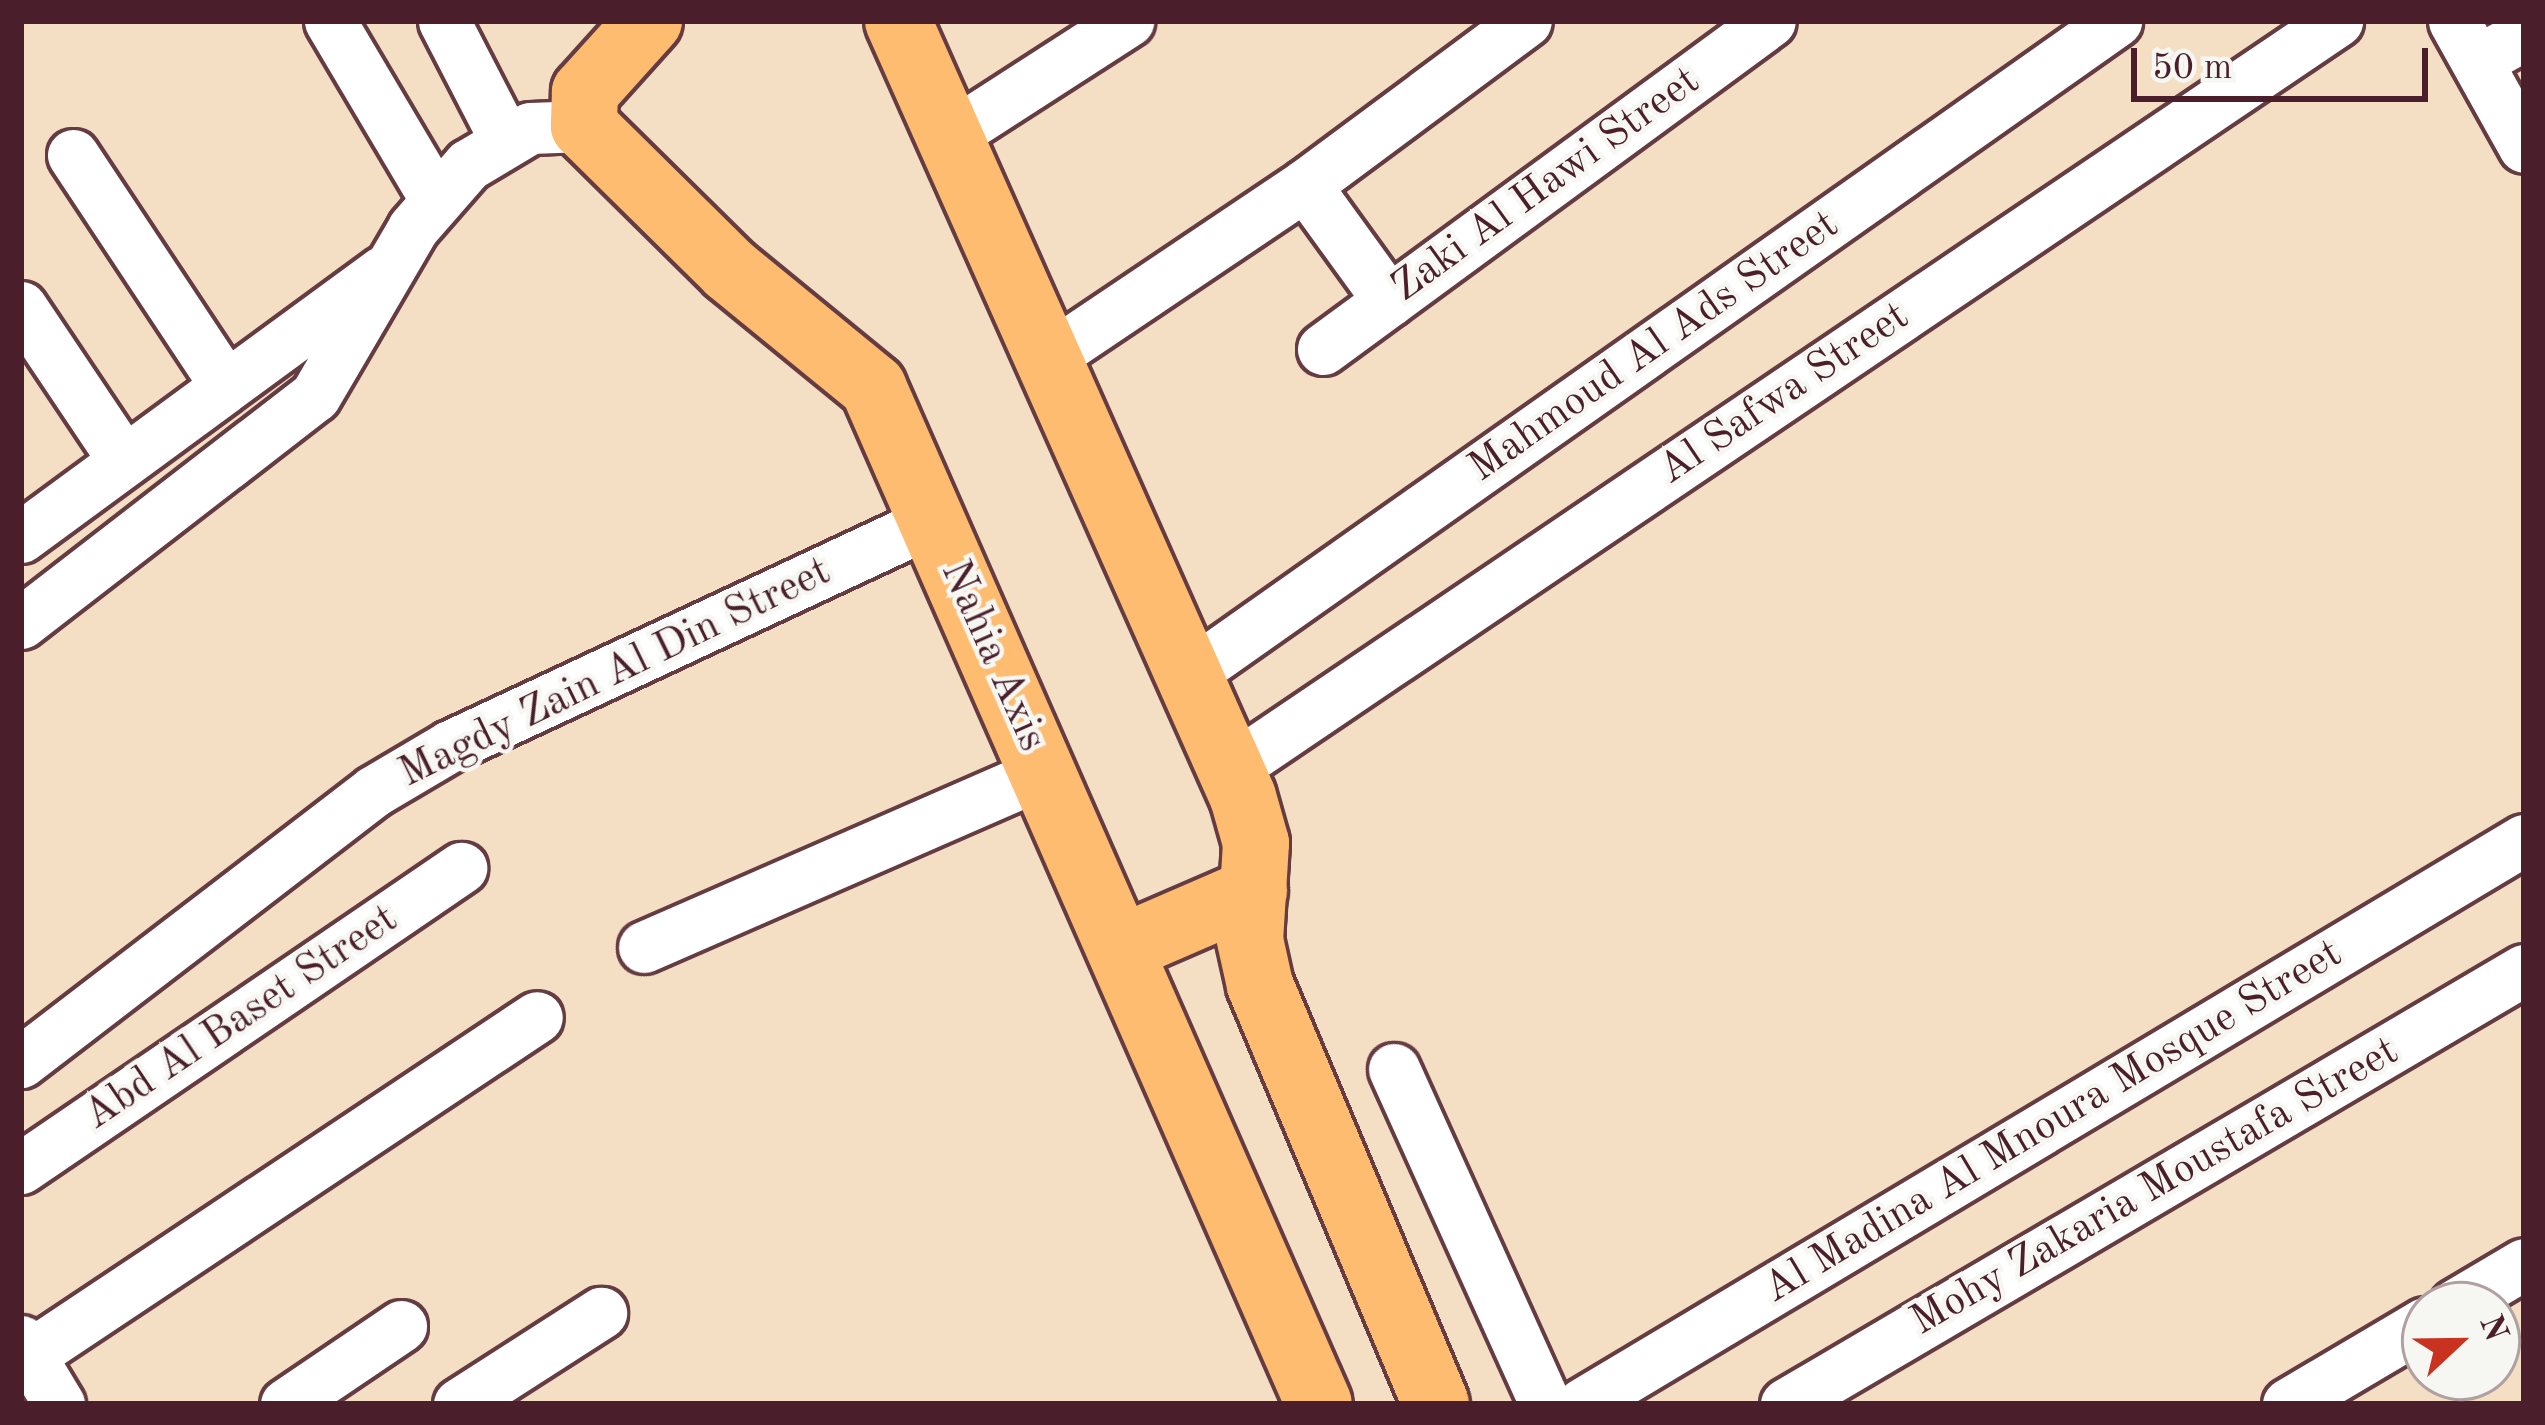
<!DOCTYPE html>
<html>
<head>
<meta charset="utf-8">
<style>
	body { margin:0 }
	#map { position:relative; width:2545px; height:1425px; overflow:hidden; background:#f4dec4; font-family:"Old Standard TT",serif }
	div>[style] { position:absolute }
	.roads { filter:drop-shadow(3px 0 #643c42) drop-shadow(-3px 0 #643c42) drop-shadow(0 3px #643c42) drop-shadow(0 -3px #643c42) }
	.minor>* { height:51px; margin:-25.5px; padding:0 25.5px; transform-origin:25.5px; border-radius:25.5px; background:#fff }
	.major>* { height:66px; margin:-33px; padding:0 33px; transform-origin:33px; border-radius:33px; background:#febc70 }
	span { translate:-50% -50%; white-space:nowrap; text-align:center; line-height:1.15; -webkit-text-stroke:9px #f6f6f2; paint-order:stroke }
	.street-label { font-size:42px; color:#4a1f2b }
	.frame { position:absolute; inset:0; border:24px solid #4a1f2b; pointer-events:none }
	.north { position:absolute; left:2401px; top:1281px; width:120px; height:120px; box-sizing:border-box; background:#f6f6f2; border:3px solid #b1a0a2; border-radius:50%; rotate:68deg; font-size:33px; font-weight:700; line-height:48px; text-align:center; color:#4a1f2b }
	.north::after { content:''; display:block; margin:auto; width:42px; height:54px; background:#c8321e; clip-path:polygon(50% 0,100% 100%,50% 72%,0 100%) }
	.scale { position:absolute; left:2131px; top:48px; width:297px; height:54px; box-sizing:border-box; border:6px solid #4a1f2b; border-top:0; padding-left:15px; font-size:36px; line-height:42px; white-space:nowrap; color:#4a1f2b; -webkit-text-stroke:9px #f6f6f2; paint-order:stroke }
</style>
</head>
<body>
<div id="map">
	<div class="roads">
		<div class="minor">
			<div style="left:330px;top:21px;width:204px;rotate:59.4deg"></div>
			<div style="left:444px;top:21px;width:133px;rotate:62.7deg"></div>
			<div style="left:2454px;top:21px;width:144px;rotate:60.9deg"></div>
			<div style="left:2477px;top:61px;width:54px;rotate:-29deg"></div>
			<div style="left:951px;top:135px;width:211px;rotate:-32.8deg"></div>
			<div style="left:73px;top:155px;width:277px;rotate:56.5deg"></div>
			<div style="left:1305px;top:185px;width:143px;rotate:54.1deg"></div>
			<div style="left:21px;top:307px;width:185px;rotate:56.2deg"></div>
			<div style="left:1323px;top:349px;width:554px;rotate:-36.27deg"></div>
			<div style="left:1052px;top:355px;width:305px;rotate:-33.9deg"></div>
			<div style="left:1305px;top:185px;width:275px;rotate:-36.6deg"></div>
			<div style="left:21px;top:537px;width:449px;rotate:-36.3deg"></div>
			<div style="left:21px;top:623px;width:371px;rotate:-37.7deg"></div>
			<div style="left:315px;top:396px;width:194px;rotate:-59.7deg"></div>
			<div style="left:413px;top:228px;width:84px;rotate:-48.9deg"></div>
			<div style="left:468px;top:165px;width:72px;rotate:-30.8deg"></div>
			<div style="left:530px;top:128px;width:54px;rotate:-2.1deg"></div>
			<div style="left:1191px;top:673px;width:1132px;rotate:-35.18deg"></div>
			<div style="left:1232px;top:768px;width:1334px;rotate:-34.06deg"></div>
			<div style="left:644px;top:947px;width:437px;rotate:-23.6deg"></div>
			<div style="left:21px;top:1062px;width:445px;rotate:-37.5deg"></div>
			<div style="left:374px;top:791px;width:88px;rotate:-30.6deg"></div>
			<div style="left:450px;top:746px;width:534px;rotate:-25.03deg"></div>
			<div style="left:1394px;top:1069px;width:367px;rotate:65.7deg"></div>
			<div style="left:21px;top:1168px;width:533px;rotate:-34.29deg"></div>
			<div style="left:2455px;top:1305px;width:80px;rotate:-30.7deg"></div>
			<div style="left:21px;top:1341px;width:74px;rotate:58.9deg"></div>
			<div style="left:30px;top:1355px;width:609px;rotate:-33.69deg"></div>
			<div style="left:286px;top:1404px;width:139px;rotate:-34.1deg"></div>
			<div style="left:459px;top:1404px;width:169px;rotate:-32.7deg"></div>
			<div style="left:1582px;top:1404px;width:1098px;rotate:-30.91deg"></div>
			<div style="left:1786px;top:1404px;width:856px;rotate:-30.46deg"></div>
			<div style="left:2288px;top:1404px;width:159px;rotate:-30.6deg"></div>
		</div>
		<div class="major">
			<div style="left:649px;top:21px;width:96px;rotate:132deg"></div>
			<div style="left:585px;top:92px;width:34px;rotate:92deg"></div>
			<div style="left:584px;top:126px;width:205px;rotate:44.6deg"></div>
			<div style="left:730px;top:270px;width:185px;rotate:39.3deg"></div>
			<div style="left:873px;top:387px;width:1110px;rotate:66.32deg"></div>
			<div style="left:898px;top:21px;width:849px;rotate:66.03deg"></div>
			<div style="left:1243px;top:797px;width:48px;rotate:74.2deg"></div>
			<div style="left:1256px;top:843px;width:97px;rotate:93.5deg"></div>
			<div style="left:1250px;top:940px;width:46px;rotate:77.5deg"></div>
			<div style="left:1260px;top:985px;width:454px;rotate:67.2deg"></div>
			<div style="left:1120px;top:949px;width:146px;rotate:-23.4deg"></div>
		</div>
	</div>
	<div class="street-label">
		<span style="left:1546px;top:185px;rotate:-36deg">Zaki Al Hawi Street</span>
		<span style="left:1654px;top:347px;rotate:-35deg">Mahmoud Al Ads Street</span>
		<span style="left:1784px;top:394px;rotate:-34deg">Al Safwa Street</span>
		<span style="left:993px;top:656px;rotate:66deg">Nahia Axis</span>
		<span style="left:615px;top:673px;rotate:-26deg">Magdy Zain Al Din Street</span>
		<span style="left:241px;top:1018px;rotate:-34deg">Abd Al Baset Street</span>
		<span style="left:2053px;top:1122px;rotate:-31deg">Al Madina Al Mnoura Mosque Street</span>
		<span style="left:2155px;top:1187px;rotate:-30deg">Mohy Zakaria Moustafa Street</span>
	</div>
	<div class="frame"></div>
	<div class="north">N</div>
	<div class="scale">50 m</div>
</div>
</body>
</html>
